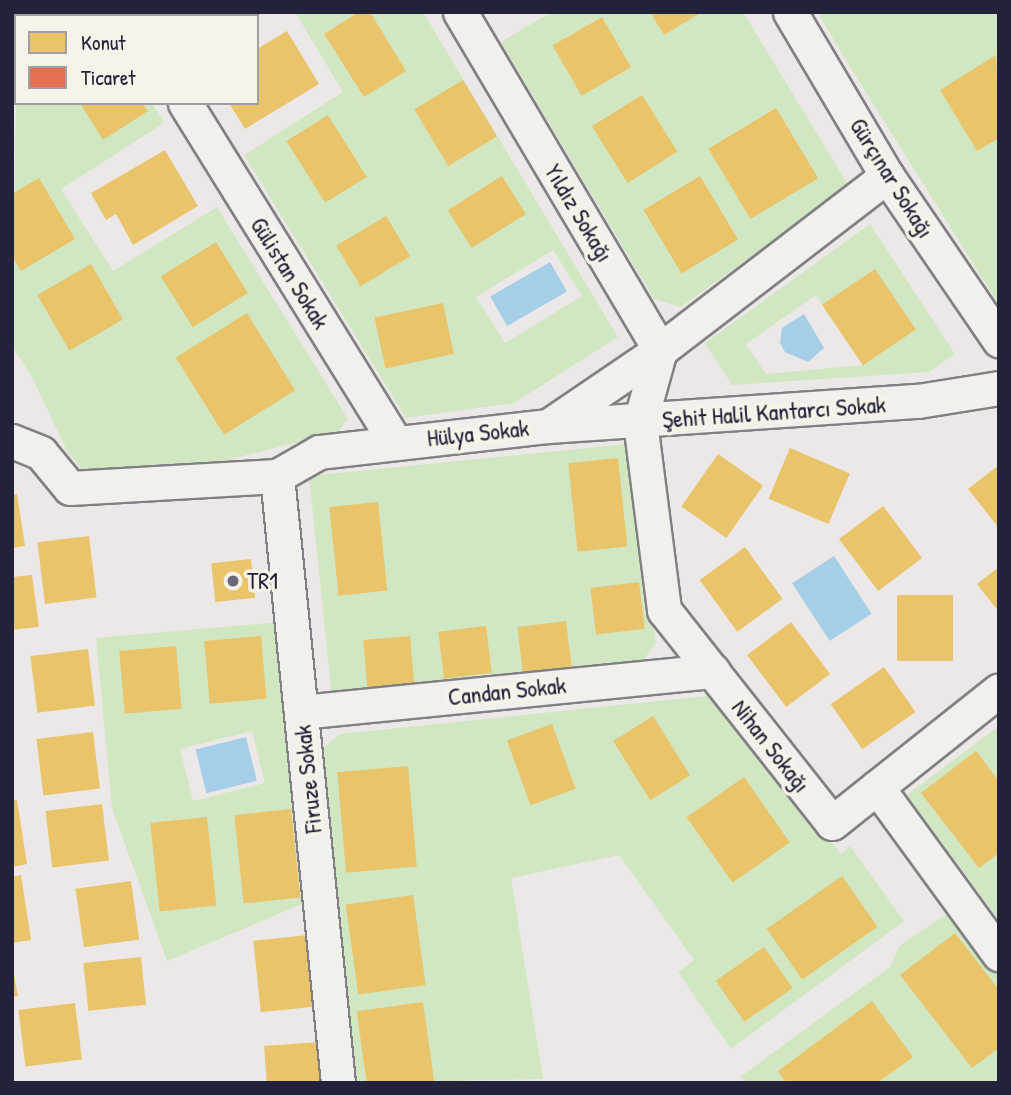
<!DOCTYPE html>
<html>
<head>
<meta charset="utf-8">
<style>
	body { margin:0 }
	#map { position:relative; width:1011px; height:1095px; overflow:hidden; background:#ede8e8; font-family:"Patrick Hand",sans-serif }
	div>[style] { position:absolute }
	.green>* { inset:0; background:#d1e7c2 }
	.water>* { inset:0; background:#a5cee7; transform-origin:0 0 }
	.homes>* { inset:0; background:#e9c46a; transform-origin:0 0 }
	.shops>* { inset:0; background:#e76f51; transform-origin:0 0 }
	.roads { filter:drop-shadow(2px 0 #828084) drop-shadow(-2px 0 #828084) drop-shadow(0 2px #828084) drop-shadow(0 -2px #828084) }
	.street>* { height:33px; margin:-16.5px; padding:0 16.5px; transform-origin:16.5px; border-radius:16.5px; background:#f1f0ec }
	.dots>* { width:19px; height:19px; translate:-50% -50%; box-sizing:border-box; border:4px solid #f7f3e8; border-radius:50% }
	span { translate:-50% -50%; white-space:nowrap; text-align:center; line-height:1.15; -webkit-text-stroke:7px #f7f3e8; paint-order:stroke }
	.street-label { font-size:24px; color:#22223b }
	.poi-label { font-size:24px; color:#22223b }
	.left { translate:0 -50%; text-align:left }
	.frame { position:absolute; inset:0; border:14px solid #22223b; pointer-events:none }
	.legend { position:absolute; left:14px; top:14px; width:245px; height:91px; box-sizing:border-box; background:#f7f3e8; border:2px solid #a29fa3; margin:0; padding:9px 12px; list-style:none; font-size:21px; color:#22223b }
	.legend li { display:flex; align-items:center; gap:14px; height:35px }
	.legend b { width:35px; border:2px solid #a29fa3 }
</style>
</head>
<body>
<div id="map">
	<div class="green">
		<div style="clip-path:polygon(evenodd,295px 12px,423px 12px,618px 337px,514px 403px,406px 418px,244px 155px,343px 92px,295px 12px,553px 250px,582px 296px,505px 343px,476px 297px,553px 250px)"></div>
		<div style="clip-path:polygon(551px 12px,743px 12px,849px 186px,681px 307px,654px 299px,501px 42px)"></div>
		<div style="clip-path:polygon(817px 12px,999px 12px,999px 305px,852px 70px)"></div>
		<div style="clip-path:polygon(16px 90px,16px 103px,152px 103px,164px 123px,61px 189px,113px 271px,217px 207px,348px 419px,338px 432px,219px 462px,82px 470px,67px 451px,32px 377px,12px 346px)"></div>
		<div style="clip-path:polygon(evenodd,870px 224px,955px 354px,929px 372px,732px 385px,705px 343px,870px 224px,816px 295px,863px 365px,766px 374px,746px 344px,816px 295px)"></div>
		<div style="clip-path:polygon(627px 444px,656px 643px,638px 667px,332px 698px,309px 476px)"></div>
		<div style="clip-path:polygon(evenodd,279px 622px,307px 902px,167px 961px,112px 808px,96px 638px,279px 622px,252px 731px,265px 783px,193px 801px,180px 749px,252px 731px)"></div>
		<div style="clip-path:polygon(717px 695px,841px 854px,850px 846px,904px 921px,731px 1049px,678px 972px,694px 960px,619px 855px,511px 878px,543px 1079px,352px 1083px,323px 748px,340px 734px)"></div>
		<div style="clip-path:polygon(999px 726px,999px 920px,907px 795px)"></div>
		<div style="clip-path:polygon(945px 915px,955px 915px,999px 970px,999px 1083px,745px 1083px,740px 1077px,890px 967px,899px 946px)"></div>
	</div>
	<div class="water">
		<div style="left:550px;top:262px;width:34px;height:69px;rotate:60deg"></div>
		<div style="clip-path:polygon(804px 314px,824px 348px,808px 362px,785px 352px,780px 343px,782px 328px)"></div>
		<div style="left:834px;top:556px;width:69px;height:50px;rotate:57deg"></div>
		<div style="left:246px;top:737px;width:45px;height:52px;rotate:76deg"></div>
	</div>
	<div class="homes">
		<div style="clip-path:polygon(182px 12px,264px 12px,258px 16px)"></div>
		<div style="clip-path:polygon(359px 12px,370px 12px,406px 71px,364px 97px,324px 34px)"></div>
		<div style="clip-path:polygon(650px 12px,702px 12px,664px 35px)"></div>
		<div style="left:602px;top:17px;width:58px;height:57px;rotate:60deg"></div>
		<div style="clip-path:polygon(287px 31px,319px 84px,245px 129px,229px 103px,257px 103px,257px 49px)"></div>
		<div style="clip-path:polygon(996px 55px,999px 138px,977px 151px,940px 90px)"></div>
		<div style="left:463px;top:80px;width:66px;height:57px;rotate:59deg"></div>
		<div style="left:642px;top:95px;width:67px;height:59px;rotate:58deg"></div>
		<div style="clip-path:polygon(80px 103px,142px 103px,148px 111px,103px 140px)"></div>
		<div style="left:776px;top:108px;width:82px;height:79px;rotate:59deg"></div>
		<div style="left:328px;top:115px;width:73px;height:49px;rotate:58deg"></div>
		<div style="clip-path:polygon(165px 150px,198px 206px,133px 245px,116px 214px,106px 220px,91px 193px)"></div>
		<div style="left:502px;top:176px;width:45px;height:64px;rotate:58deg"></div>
		<div style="left:700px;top:176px;width:74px;height:66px;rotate:59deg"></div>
		<div style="clip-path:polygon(39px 178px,75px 239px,21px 271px,12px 256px,12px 194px)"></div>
		<div style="left:386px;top:216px;width:47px;height:58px;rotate:59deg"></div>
		<div style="left:216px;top:242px;width:60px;height:65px;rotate:58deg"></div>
		<div style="left:91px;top:264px;width:64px;height:62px;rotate:60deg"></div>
		<div style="left:875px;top:269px;width:73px;height:64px;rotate:56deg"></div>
		<div style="left:443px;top:303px;width:52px;height:70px;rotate:78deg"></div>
		<div style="left:247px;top:313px;width:91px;height:84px;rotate:58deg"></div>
		<div style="left:790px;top:448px;width:65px;height:55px;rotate:23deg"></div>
		<div style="left:718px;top:454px;width:55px;height:64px;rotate:35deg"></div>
		<div style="left:618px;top:458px;width:89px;height:50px;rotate:84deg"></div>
		<div style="clip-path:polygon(999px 465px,999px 528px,968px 489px)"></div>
		<div style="clip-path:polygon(17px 494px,25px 546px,12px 548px,12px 495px)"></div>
		<div style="left:378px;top:502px;width:89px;height:49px;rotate:84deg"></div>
		<div style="left:883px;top:506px;width:65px;height:55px;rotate:53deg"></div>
		<div style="left:89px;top:536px;width:62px;height:52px;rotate:83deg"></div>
		<div style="left:745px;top:547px;width:64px;height:56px;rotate:54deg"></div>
		<div style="left:251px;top:559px;width:39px;height:40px;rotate:84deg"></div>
		<div style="clip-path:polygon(999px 567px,999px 612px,977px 584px)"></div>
		<div style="clip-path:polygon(32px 575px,39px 627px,12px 630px,12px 577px)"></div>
		<div style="left:639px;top:582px;width:47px;height:49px;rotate:83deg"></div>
		<div style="left:953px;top:595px;width:66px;height:56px;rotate:90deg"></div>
		<div style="left:566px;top:621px;width:47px;height:49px;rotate:83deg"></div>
		<div style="left:791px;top:622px;width:65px;height:55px;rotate:53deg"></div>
		<div style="left:486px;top:626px;width:47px;height:48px;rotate:83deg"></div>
		<div style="left:261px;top:636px;width:63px;height:57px;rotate:85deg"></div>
		<div style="left:410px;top:636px;width:49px;height:47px;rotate:85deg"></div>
		<div style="left:176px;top:646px;width:63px;height:57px;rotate:85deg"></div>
		<div style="left:88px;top:649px;width:57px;height:58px;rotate:83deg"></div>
		<div style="left:884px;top:667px;width:55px;height:65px;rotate:55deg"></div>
		<div style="left:653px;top:716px;width:70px;height:47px;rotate:58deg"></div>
		<div style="left:552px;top:724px;width:69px;height:48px;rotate:70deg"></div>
		<div style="left:93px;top:732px;width:57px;height:57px;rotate:83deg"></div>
		<div style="clip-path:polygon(976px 751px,999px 781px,999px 853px,979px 868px,921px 793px)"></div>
		<div style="left:408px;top:766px;width:101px;height:71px;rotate:85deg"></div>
		<div style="left:744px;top:777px;width:80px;height:70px;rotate:55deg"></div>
		<div style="clip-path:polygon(12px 800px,17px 800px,27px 864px,12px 867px)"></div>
		<div style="left:102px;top:804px;width:57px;height:57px;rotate:83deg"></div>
		<div style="left:291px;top:809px;width:89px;height:57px;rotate:84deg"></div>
		<div style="left:207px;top:817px;width:89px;height:57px;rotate:84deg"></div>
		<div style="clip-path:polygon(21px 875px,31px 940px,12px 943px,12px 877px)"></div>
		<div style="left:842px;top:876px;width:62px;height:92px;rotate:55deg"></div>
		<div style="left:131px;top:881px;width:59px;height:56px;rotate:82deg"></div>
		<div style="left:413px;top:895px;width:91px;height:68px;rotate:82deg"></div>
		<div style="clip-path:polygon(955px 933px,999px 990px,999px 1048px,972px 1068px,900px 975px)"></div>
		<div style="left:308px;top:935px;width:72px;height:55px;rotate:84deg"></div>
		<div style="left:764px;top:947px;width:50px;height:59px;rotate:55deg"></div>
		<div style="left:141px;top:957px;width:48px;height:58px;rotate:84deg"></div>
		<div style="clip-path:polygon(12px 965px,18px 996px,12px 997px)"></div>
		<div style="clip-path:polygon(872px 1001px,913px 1057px,877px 1083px,786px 1083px,778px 1071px)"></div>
		<div style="left:423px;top:1002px;width:82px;height:67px;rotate:82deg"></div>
		<div style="left:75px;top:1003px;width:57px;height:57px;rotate:83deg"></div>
		<div style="left:320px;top:1042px;width:41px;height:56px;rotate:86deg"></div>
	</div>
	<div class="shops">
		<div style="left:43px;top:12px;width:53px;height:5px"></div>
	</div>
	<div class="roads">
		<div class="street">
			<div style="left:128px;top:12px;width:4px;rotate:63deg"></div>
			<div style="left:460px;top:12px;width:393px;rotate:59.4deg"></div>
			<div style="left:660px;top:350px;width:75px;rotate:105.5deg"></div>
			<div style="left:640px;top:422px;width:190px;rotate:82.7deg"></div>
			<div style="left:664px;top:610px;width:271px;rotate:51.7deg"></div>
			<div style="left:832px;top:823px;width:213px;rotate:-38.5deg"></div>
			<div style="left:790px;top:12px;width:191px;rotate:59.4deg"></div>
			<div style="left:887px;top:176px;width:199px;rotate:55.7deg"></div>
			<div style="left:185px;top:103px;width:399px;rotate:58.2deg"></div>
			<div style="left:548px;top:426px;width:371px;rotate:-3.9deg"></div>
			<div style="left:918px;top:401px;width:82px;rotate:-9.1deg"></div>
			<div style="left:12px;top:441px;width:31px;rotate:22deg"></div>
			<div style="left:41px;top:453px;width:45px;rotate:50.4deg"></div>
			<div style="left:70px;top:488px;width:207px;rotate:-3.3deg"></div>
			<div style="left:277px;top:476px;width:48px;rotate:-29.7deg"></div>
			<div style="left:319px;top:452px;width:230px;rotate:-6.5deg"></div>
			<div style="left:548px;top:426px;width:135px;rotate:-34.2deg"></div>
			<div style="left:660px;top:350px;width:286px;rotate:-37.5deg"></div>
			<div style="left:277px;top:476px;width:610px;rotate:84.26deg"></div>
			<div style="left:301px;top:712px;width:414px;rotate:-5.7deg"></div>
			<div style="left:877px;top:787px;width:207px;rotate:53.9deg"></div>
		</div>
	</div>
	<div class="dots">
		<div style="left:233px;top:581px;background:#696778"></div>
	</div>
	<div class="street-label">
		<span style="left:892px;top:178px;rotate:58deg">Gürçınar Sokağı</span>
		<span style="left:579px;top:213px;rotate:59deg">Yıldız Sokağı</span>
		<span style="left:290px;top:273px;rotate:58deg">Gülistan Sokak</span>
		<span style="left:774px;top:412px;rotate:-4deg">Şehit Halil Kantarcı Sokak</span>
		<span style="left:478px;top:433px;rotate:-6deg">Hülya Sokak</span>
		<span style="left:507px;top:691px;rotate:-6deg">Candan Sokak</span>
		<span style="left:771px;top:746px;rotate:52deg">Nihan Sokağı</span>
		<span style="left:308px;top:779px;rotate:-96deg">Firuze Sokak</span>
	</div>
	<div class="poi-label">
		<span class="left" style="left:247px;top:581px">TR1</span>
	</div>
	<div class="frame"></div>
	<ul class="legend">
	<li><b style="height:19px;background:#e9c46a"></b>Konut</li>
	<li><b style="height:19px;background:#e76f51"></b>Ticaret</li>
	</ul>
</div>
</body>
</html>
